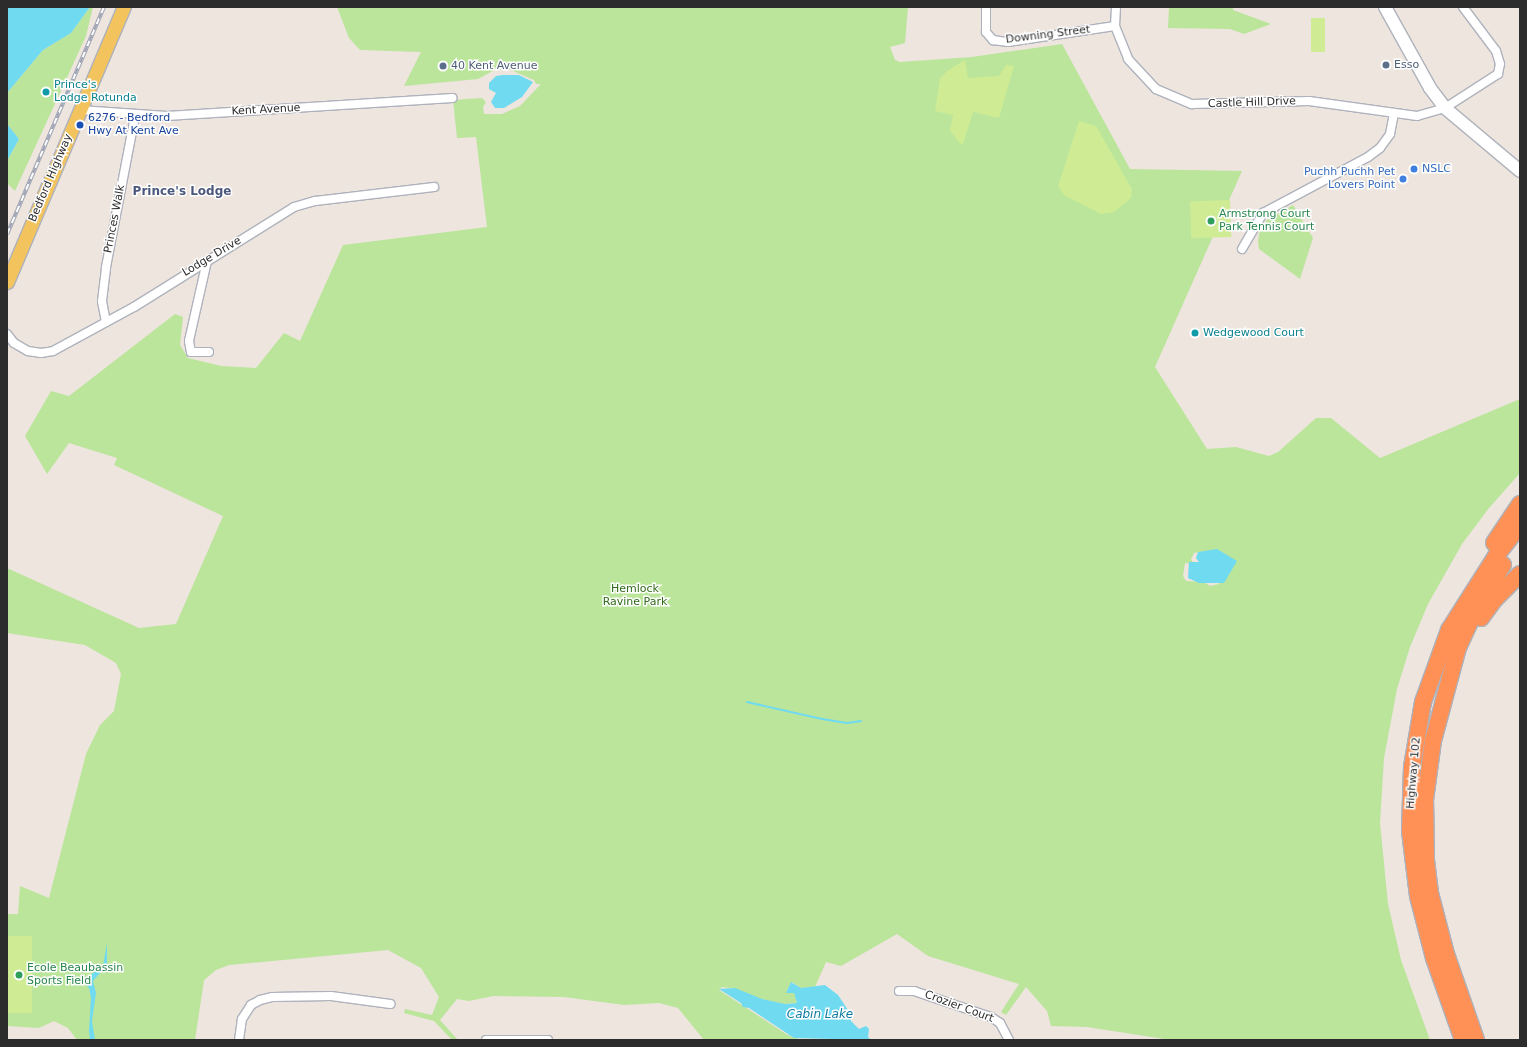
<!DOCTYPE html>
<html>
<head>
<meta charset="utf-8">
<style>
	body { margin:0 }
	#map { position:relative; width:1527px; height:1047px; overflow:hidden; background:#ede5de; font-family:"DejaVu Sans",sans-serif }
	div>[style] { position:absolute }
	.green>* { inset:0; background:#bae59a }
	.pitch>* { inset:0; background:#cfec95; transform-origin:0 0 }
	.water>* { inset:0; background:#70daf1 }
	.stream>* { height:2px; margin:-1px; padding:0 1px; transform-origin:1px; border-radius:1px; background:#70daf1 }
	.roads { filter:drop-shadow(1px 0 #aeb2bc) drop-shadow(-1px 0 #aeb2bc) drop-shadow(0 1px #aeb2bc) drop-shadow(0 -1px #aeb2bc) }
	.street>* { height:8px; margin:-4px; padding:0 4px; transform-origin:4px; border-radius:4px; background:#fff }
	.secondary>* { height:12px; margin:-6px; padding:0 6px; transform-origin:6px; border-radius:6px; background:#fff }
	.primary>* { height:13px; margin:-6.5px; padding:0 6.5px; transform-origin:6.5px; border-radius:6.5px; background:#f3c35d }
	.highway>* { height:16px; margin:-8px; padding:0 8px; transform-origin:8px; border-radius:8px; background:#ff9157 }
	.rail>* { height:3.5px; margin-top:-1.75px; transform-origin:0; background:repeating-linear-gradient(90deg,#fff 0 6px,#a0a5b6 0 12px); box-sizing:border-box; border-block:1px solid #a0a5b6 }
	.dots>* { width:11px; height:11px; translate:-50% -50%; box-sizing:border-box; border:2px solid #fff; border-radius:50% }
	span { translate:-50% -50%; white-space:nowrap; text-align:center; line-height:1.15; -webkit-text-stroke:3px #fff; paint-order:stroke }
	.street-label { font-size:11px; color:#2c2c2c }
	.service-label { font-size:11px; color:#4e5e75 }
	.left { translate:0 -50%; text-align:left }
	.culture-label { font-size:11px; color:#0d838f }
	.transit-label { font-size:11px; color:#164399 }
	.shop-label { font-size:11px; color:#366cbe }
	.right { translate:-100% -50%; text-align:right }
	.leisure-label { font-size:11px; color:#27864d }
	.park-label { font-size:11px; color:#316b19 }
	.neighbourhood-label { font-size:12px; color:#4b587d; font-weight:700 }
	.water-label { font-size:12px; color:#0b7aa0; font-style:italic }
	.frame { position:absolute; inset:0; border:8px solid #2c2c2c; pointer-events:none }
</style>
</head>
<body>
<div id="map">
	<div class="green">
		<div style="clip-path:polygon(90px 7px,93px 7px,86px 36px,15px 191px,8px 184px,7px 161px,19px 139px,7px 124px,7px 93px,43px 50px,71px 33px)"></div>
		<div style="clip-path:polygon(evenodd,337px 7px,908px 7px,905px 43px,890px 47px,895px 60px,900px 62px,972px 57px,1062px 44px,1130px 169px,1242px 171px,1155px 367px,1207px 449px,1236px 447px,1269px 456px,1278px 452px,1316px 418px,1331px 418px,1380px 458px,1520px 399px,1520px 473px,1489px 508px,1462px 544px,1428px 604px,1410px 647px,1397px 689px,1384px 758px,1380px 823px,1388px 904px,1401px 960px,1430px 1040px,1171px 1040px,1087px 1027px,1051px 1026px,1047px 1011px,1026px 987px,1006px 1015px,1001px 1012px,1019px 984px,928px 956px,897px 934px,841px 966px,826px 962px,815px 987px,801px 988px,792px 982px,787px 990px,794px 993px,797px 1003px,784px 1004px,761px 999px,736px 989px,722px 987px,719px 990px,786px 1034px,801px 1040px,704px 1040px,678px 1008px,659px 1003px,624px 1005px,564px 997px,493px 996px,469px 1001px,457px 999px,440px 1020px,458px 1040px,452px 1040px,434px 1021px,404px 1013px,405px 1009px,432px 1015px,439px 997px,421px 968px,388px 950px,229px 965px,216px 970px,204px 980px,195px 1040px,77px 1040px,68px 1028px,54px 1021px,39px 1028px,7px 1026px,7px 914px,18px 914px,20px 886px,49px 898px,86px 754px,100px 725px,114px 711px,121px 674px,116px 663px,85px 645px,7px 633px,7px 568px,139px 628px,176px 624px,223px 516px,114px 465px,117px 458px,69px 443px,47px 474px,25px 436px,51px 391px,69px 396px,175px 314px,183px 317px,180px 345px,188px 358px,221px 366px,256px 368px,284px 333px,300px 341px,343px 245px,487px 227px,476px 137px,457px 138px,453px 100px,482px 98px,486px 102px,483px 107px,484px 114px,502px 114px,520px 106px,541px 84px,536px 84px,534px 80px,502px 66px,478px 79px,404px 86px,421px 52px,360px 50px,349px 38px,337px 7px,1206px 551px,1219px 584px,1210px 586px,1204px 582px,1186px 581px,1183px 576px,1185px 563px,1194px 564px,1191px 559px,1194px 553px,1206px 551px)"></div>
		<div style="clip-path:polygon(1169px 7px,1233px 7px,1233px 10px,1271px 24px,1244px 34px,1230px 29px,1168px 28px)"></div>
		<div style="clip-path:polygon(1293px 205px,1313px 238px,1300px 279px,1259px 249px,1258px 242px,1260px 229px,1267px 220px)"></div>
	</div>
	<div class="pitch">
		<div style="left:1311px;top:18px;width:14px;height:34px"></div>
		<div style="clip-path:polygon(965px 60px,968px 78px,999px 76px,1006px 65px,1014px 66px,999px 118px,973px 112px,963px 144px,960px 143px,950px 131px,953px 115px,935px 111px,940px 79px,947px 71px)"></div>
		<div style="clip-path:polygon(1079px 121px,1096px 126px,1132px 189px,1131px 198px,1114px 212px,1101px 214px,1064px 195px,1058px 186px)"></div>
		<div style="left:1230px;top:200px;width:37px;height:40px;rotate:88deg"></div>
		<div style="left:7px;top:936px;width:25px;height:77px"></div>
	</div>
	<div class="water">
		<div style="clip-path:polygon(7px 7px,90px 7px,71px 33px,43px 50px,7px 93px)"></div>
		<div style="clip-path:polygon(503px 75px,519px 75px,533px 82px,522px 97px,504px 108px,495px 108px,491px 102px,496px 93px,489px 89px,489px 83px,496px 76px)"></div>
		<div style="clip-path:polygon(7px 124px,19px 139px,7px 161px)"></div>
		<div style="clip-path:polygon(1217px 549px,1237px 561px,1224px 583px,1199px 583px,1188px 578px,1189px 562px,1199px 562px,1196px 558px,1198px 552px)"></div>
		<div style="clip-path:polygon(107px 943px,107px 965px,93px 981px,96px 993px,92px 1021px,95px 1040px,90px 1040px,89px 1031px,91px 997px,89px 988px,82px 981px,103px 966px)"></div>
		<div style="clip-path:polygon(791px 982px,801px 988px,825px 985px,838px 995px,848px 1010px,851px 1021px,859px 1029px,866px 1026px,869px 1029px,868px 1037px,871px 1040px,794px 1038px,749px 1008px,743px 1007px,741px 1003px,719px 989px,735px 988px,762px 999px,785px 1004px,797px 1003px,794px 993px,786px 993px)"></div>
	</div>
	<div class="stream">
		<div style="left:747px;top:702px;width:77px;rotate:12.8deg"></div>
		<div style="left:822px;top:719px;width:25px;rotate:9deg"></div>
		<div style="left:847px;top:723px;width:14px;rotate:-8deg"></div>
	</div>
	<div class="roads">
		<div class="street">
			<div style="left:986px;top:7px;width:25px;rotate:90deg"></div>
			<div style="left:986px;top:32px;width:11px;rotate:49deg"></div>
			<div style="left:993px;top:40px;width:15px;rotate:8deg"></div>
			<div style="left:1008px;top:42px;width:108px;rotate:-8.5deg"></div>
			<div style="left:1116px;top:7px;width:19px;rotate:93deg"></div>
			<div style="left:1115px;top:26px;width:35px;rotate:68deg"></div>
			<div style="left:1128px;top:59px;width:41px;rotate:47deg"></div>
			<div style="left:1156px;top:89px;width:39px;rotate:23deg"></div>
			<div style="left:1192px;top:104px;width:117px;rotate:-1.5deg"></div>
			<div style="left:1309px;top:101px;width:109px;rotate:7.9deg"></div>
			<div style="left:1417px;top:116px;width:29px;rotate:-16deg"></div>
			<div style="left:1445px;top:108px;width:63px;rotate:-32.7deg"></div>
			<div style="left:1498px;top:74px;width:10px;rotate:-79deg"></div>
			<div style="left:1500px;top:64px;width:14px;rotate:-107deg"></div>
			<div style="left:1496px;top:51px;width:55px;rotate:-126.9deg"></div>
			<div style="left:80px;top:110px;width:87px;rotate:3.9deg"></div>
			<div style="left:167px;top:116px;width:286px;rotate:-3.6deg"></div>
			<div style="left:1242px;top:249px;width:42px;rotate:-59.7deg"></div>
			<div style="left:1263px;top:213px;width:119px;rotate:-28.1deg"></div>
			<div style="left:1368px;top:157px;width:15px;rotate:-37deg"></div>
			<div style="left:1380px;top:148px;width:17px;rotate:-54deg"></div>
			<div style="left:1390px;top:134px;width:21px;rotate:-79deg"></div>
			<div style="left:207px;top:261px;width:82px;rotate:102.7deg"></div>
			<div style="left:189px;top:341px;width:11px;rotate:80deg"></div>
			<div style="left:191px;top:352px;width:18px"></div>
			<div style="left:106px;top:322px;width:21px;rotate:-101deg"></div>
			<div style="left:102px;top:301px;width:34px;rotate:-83deg"></div>
			<div style="left:106px;top:267px;width:154px;rotate:-79.1deg"></div>
			<div style="left:7px;top:334px;width:11px;rotate:52deg"></div>
			<div style="left:14px;top:343px;width:16px;rotate:30deg"></div>
			<div style="left:28px;top:351px;width:13px;rotate:9deg"></div>
			<div style="left:41px;top:353px;width:12px;rotate:-9deg"></div>
			<div style="left:53px;top:351px;width:92px;rotate:-28.5deg"></div>
			<div style="left:134px;top:307px;width:189px;rotate:-32deg"></div>
			<div style="left:294px;top:207px;width:22px;rotate:-16deg"></div>
			<div style="left:315px;top:201px;width:120px;rotate:-6.7deg"></div>
			<div style="left:899px;top:991px;width:15px"></div>
			<div style="left:914px;top:991px;width:81px;rotate:18.7deg"></div>
			<div style="left:991px;top:1017px;width:11px;rotate:34deg"></div>
			<div style="left:1000px;top:1023px;width:19px;rotate:62deg"></div>
			<div style="left:239px;top:1040px;width:21px;rotate:-82deg"></div>
			<div style="left:242px;top:1019px;width:17px;rotate:-57deg"></div>
			<div style="left:251px;top:1005px;width:10px;rotate:-29deg"></div>
			<div style="left:260px;top:1000px;width:12px;rotate:-14deg"></div>
			<div style="left:272px;top:997px;width:59px;rotate:-1deg"></div>
			<div style="left:331px;top:996px;width:60px;rotate:7.7deg"></div>
			<div style="left:486px;top:1040px;width:62px"></div>
		</div>
		<div class="secondary">
			<div style="left:1385px;top:7px;width:93px;rotate:60.9deg"></div>
			<div style="left:1430px;top:88px;width:25px;rotate:53deg"></div>
			<div style="left:1445px;top:108px;width:98px;rotate:40deg"></div>
		</div>
		<div class="primary">
			<div style="left:7px;top:282px;width:299px;rotate:-67deg"></div>
		</div>
		<div class="highway">
			<div style="left:1494px;top:543px;width:47px;rotate:-56.3deg"></div>
			<div style="left:1481px;top:618px;width:24px;rotate:-54deg"></div>
			<div style="left:1495px;top:599px;width:35px;rotate:-45deg"></div>
			<div style="left:1463px;top:1040px;width:87px;rotate:-109.5deg"></div>
			<div style="left:1434px;top:958px;width:64px;rotate:-104.5deg"></div>
			<div style="left:1418px;top:896px;width:65px;rotate:-97deg"></div>
			<div style="left:1410px;top:831px;width:64px;rotate:-88.2deg"></div>
			<div style="left:1412px;top:767px;width:66px;rotate:-80.4deg"></div>
			<div style="left:1423px;top:702px;width:77px;rotate:-70.1deg"></div>
			<div style="left:1449px;top:630px;width:88px;rotate:-57.6deg"></div>
			<div style="left:1496px;top:556px;width:39px;rotate:-52deg"></div>
			<div style="left:1476px;top:1040px;width:91px;rotate:-109.2deg"></div>
			<div style="left:1446px;top:954px;width:63px;rotate:-104.7deg"></div>
			<div style="left:1430px;top:893px;width:32px;rotate:-97deg"></div>
			<div style="left:1426px;top:861px;width:61px;rotate:-90.9deg"></div>
			<div style="left:1425px;top:800px;width:60px;rotate:-82.3deg"></div>
			<div style="left:1433px;top:741px;width:96px;rotate:-75deg"></div>
			<div style="left:1458px;top:648px;width:41px;rotate:-65.3deg"></div>
			<div style="left:1475px;top:611px;width:54px;rotate:-58.7deg"></div>
		</div>
	</div>
	<div class="rail">
		<div style="left:7px;top:234px;width:247px;rotate:-66.9deg"></div>
	</div>
	<div class="dots">
		<div style="left:1386px;top:65px;background:#5c6f8a"></div>
		<div style="left:443px;top:66px;background:#5c6f8a"></div>
		<div style="left:46px;top:92px;background:#0f9aa8"></div>
		<div style="left:80px;top:125px;background:#1a4fb4"></div>
		<div style="left:1414px;top:169px;background:#3f7fe0"></div>
		<div style="left:1403px;top:179px;background:#3f7fe0"></div>
		<div style="left:1211px;top:221px;background:#2e9e5b"></div>
		<div style="left:1195px;top:333px;background:#0f9aa8"></div>
		<div style="left:19px;top:975px;background:#2e9e5b"></div>
	</div>
	<div class="street-label">
		<span style="left:1048px;top:35px;rotate:-7deg">Downing Street</span>
		<span style="left:1252px;top:103px;rotate:-2deg">Castle Hill Drive</span>
		<span style="left:266px;top:110px;rotate:-3deg">Kent Avenue</span>
		<span style="left:51px;top:178px;rotate:-67deg">Bedford Highway</span>
		<span style="left:115px;top:219px;rotate:-79deg">Princes Walk</span>
		<span style="left:212px;top:257px;rotate:-31deg">Lodge Drive</span>
		<span style="left:1414px;top:773px;rotate:-85deg">Highway 102</span>
		<span style="left:959px;top:1007px;rotate:20deg">Crozier Court</span>
	</div>
	<div class="service-label">
		<span class="left" style="left:1394px;top:65px">Esso</span>
		<span class="left" style="left:451px;top:66px">40 Kent Avenue</span>
	</div>
	<div class="culture-label">
		<span class="left" style="left:54px;top:92px">Prince's<br>Lodge Rotunda</span>
		<span class="left" style="left:1203px;top:333px">Wedgewood Court</span>
	</div>
	<div class="transit-label">
		<span class="left" style="left:88px;top:125px">6276 - Bedford<br>Hwy At Kent Ave</span>
	</div>
	<div class="shop-label">
		<span class="left" style="left:1422px;top:169px">NSLC</span>
		<span class="right" style="left:1395px;top:179px">Puchh Puchh Pet<br>Lovers Point</span>
	</div>
	<div class="leisure-label">
		<span class="left" style="left:1219px;top:221px">Armstrong Court<br>Park Tennis Court</span>
		<span class="left" style="left:27px;top:975px">Ecole Beaubassin<br>Sports Field</span>
	</div>
	<div class="park-label">
		<span style="left:635px;top:596px">Hemlock<br>Ravine Park</span>
	</div>
	<div class="neighbourhood-label">
		<span style="left:182px;top:192px">Prince's Lodge</span>
	</div>
	<div class="water-label">
		<span style="left:820px;top:1015px">Cabin Lake</span>
	</div>
	<div class="frame"></div>
</div>
</body>
</html>
